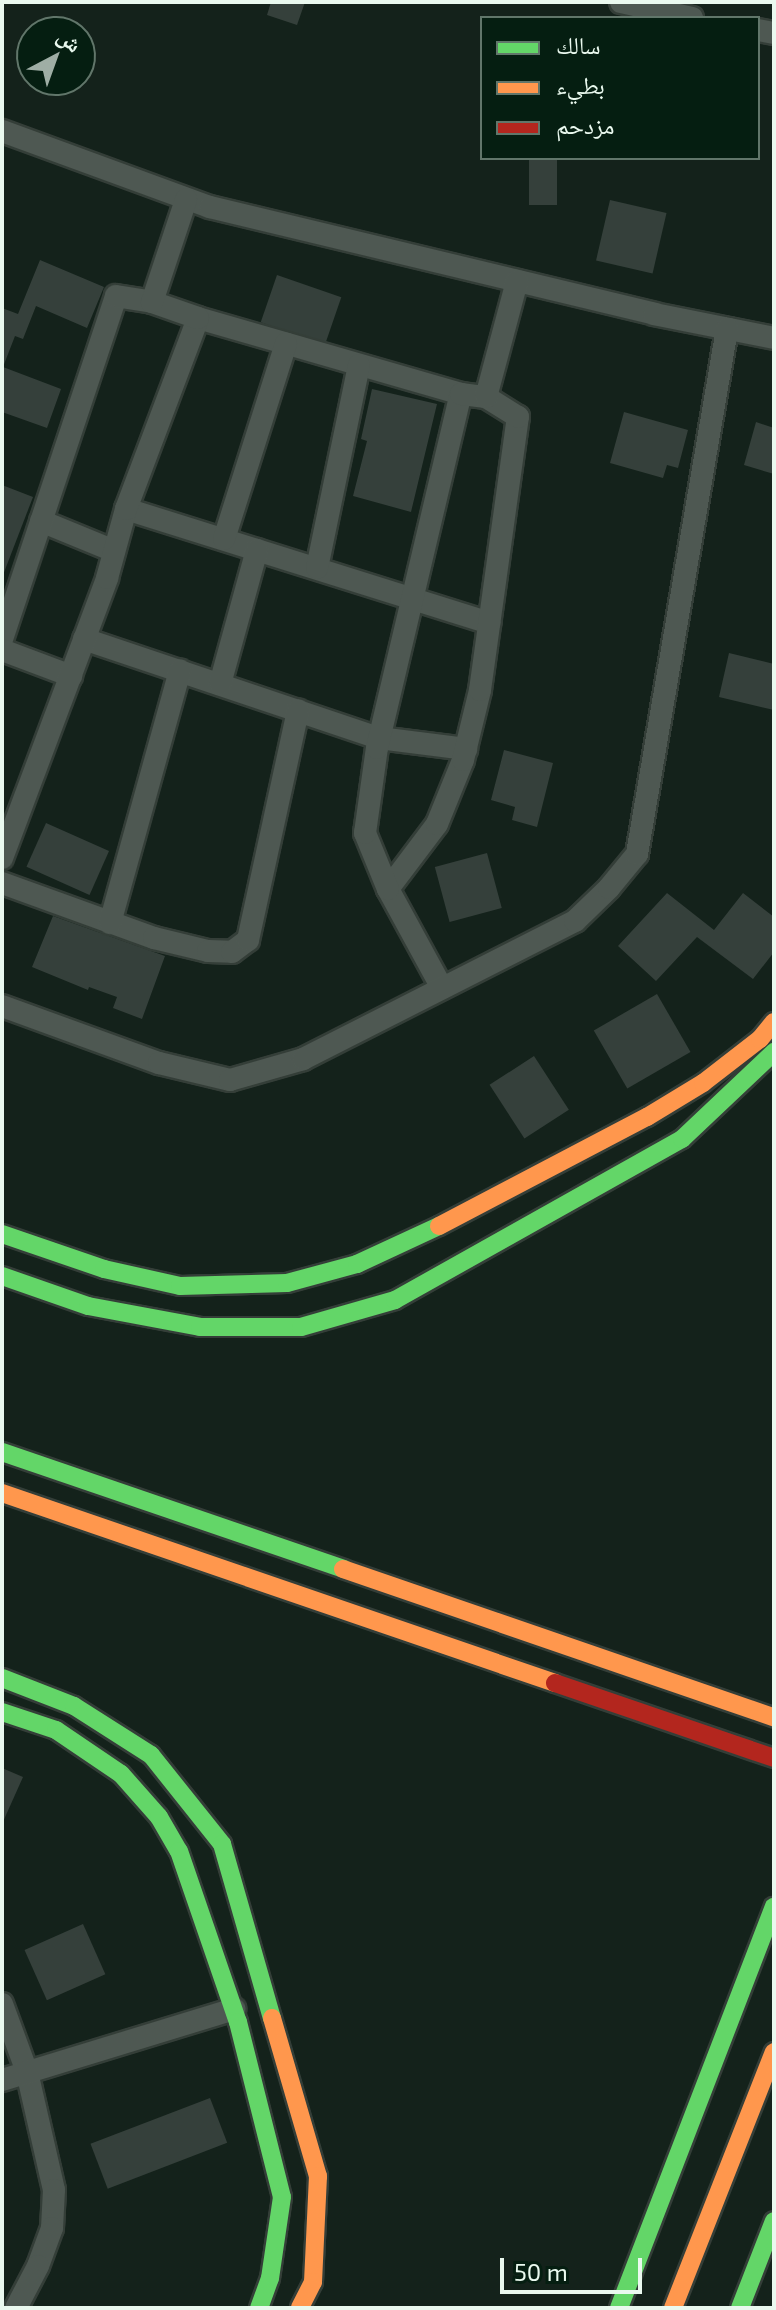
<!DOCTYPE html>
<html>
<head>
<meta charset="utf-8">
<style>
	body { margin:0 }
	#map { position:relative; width:776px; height:2310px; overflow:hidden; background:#14221b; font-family:"Exo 2","Noto Naskh Arabic",sans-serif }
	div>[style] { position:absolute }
	.building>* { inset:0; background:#35403b; transform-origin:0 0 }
	.roads { filter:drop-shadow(2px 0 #343e38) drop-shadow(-2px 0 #343e38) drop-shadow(0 2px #343e38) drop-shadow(0 -2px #343e38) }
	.street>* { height:22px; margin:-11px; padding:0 11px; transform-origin:11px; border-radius:11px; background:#4e5852 }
	.fast>* { height:18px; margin:-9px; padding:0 9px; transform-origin:9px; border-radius:9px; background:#63d668 }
	.slow>* { height:18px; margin:-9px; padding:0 9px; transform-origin:9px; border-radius:9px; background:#ff974d }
	.jam>* { height:18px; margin:-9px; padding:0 9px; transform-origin:9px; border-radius:9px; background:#b3261e }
	span { translate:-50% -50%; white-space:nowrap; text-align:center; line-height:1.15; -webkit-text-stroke:7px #051e11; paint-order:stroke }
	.frame { position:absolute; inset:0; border:4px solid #eaf9ef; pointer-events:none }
	.legend { position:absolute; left:480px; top:16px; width:280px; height:144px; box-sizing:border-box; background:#051e11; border:2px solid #61766a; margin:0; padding:10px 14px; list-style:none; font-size:24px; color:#eaf9ef }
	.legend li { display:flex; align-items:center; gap:16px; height:40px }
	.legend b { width:40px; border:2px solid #61766a }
	.north { position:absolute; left:16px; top:16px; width:80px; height:80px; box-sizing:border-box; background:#051e11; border:2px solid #61766a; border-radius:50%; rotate:41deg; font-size:22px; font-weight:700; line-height:32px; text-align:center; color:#eaf9ef }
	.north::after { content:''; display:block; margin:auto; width:28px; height:36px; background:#9faea5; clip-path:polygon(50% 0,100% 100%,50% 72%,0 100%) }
	.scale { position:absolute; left:500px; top:2258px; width:142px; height:36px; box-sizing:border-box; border:4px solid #eaf9ef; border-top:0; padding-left:10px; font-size:24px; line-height:28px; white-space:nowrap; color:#eaf9ef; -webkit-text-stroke:6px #051e11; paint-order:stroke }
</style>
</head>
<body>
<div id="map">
	<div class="building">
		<div style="clip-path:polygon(271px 2px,305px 2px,297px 25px,267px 15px)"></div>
		<div style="left:529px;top:158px;width:28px;height:47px"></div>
		<div style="left:610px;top:200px;width:58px;height:62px;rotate:13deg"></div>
		<div style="clip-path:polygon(40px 260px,104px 287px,87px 328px,36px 306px,23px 339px,15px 336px,3px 367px,61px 389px,47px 428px,2px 412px,2px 308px,18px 314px)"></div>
		<div style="left:277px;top:275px;width:68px;height:50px;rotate:19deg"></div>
		<div style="clip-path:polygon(372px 389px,437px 404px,411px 512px,353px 496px,367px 441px,361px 439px)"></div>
		<div style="clip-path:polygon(624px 412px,688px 430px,678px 468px,667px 465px,663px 478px,610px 463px)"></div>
		<div style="clip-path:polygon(756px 422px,774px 428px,774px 474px,744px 465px)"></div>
		<div style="clip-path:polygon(2px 485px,33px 497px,3px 575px,2px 575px)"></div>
		<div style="clip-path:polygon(729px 653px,774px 664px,774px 710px,719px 697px)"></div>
		<div style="clip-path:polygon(504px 750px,553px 763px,537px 827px,512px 820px,515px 807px,491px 800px)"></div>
		<div style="left:46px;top:823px;width:69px;height:48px;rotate:24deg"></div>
		<div style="left:487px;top:853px;width:57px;height:54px;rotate:75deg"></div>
		<div style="clip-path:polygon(667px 893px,714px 930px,743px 893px,774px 917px,774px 952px,753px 979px,697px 937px,656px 981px,618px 946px)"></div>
		<div style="clip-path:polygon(53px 916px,165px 956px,142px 1019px,113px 1008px,117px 997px,89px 987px,88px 990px,32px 967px)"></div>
		<div style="left:657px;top:994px;width:67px;height:73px;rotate:60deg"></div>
		<div style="left:534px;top:1056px;width:64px;height:53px;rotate:57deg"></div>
		<div style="clip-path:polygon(2px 1768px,23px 1777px,2px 1824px)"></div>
		<div style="left:83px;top:1924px;width:55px;height:64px;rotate:66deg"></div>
		<div style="left:210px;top:2098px;width:48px;height:128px;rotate:69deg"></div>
	</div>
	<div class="roads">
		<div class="street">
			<div style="left:621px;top:2px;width:73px;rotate:12.7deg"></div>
			<div style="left:758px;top:30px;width:16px;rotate:11deg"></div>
			<div style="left:2px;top:131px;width:221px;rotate:20.1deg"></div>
			<div style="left:210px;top:207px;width:457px;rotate:13.5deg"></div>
			<div style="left:654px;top:314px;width:122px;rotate:11.3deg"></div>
			<div style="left:198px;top:318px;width:274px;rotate:16.1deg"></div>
			<div style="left:126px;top:509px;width:381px;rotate:17.4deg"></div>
			<div style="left:41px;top:521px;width:79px;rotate:22.3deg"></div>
			<div style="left:224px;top:539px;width:205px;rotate:-72.4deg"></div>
			<div style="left:317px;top:568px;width:207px;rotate:-78.3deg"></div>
			<div style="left:2px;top:639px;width:361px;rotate:-71.6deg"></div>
			<div style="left:116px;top:296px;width:36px;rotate:9deg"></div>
			<div style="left:84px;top:639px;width:311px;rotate:18.6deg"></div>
			<div style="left:379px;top:738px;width:88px;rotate:7.2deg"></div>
			<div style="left:2px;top:650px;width:74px;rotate:20.6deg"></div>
			<div style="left:220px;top:684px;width:139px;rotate:-74.6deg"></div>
			<div style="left:2px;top:858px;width:299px;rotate:-69.4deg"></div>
			<div style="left:107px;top:578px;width:72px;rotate:-74.6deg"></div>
			<div style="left:126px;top:509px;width:204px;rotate:-69.3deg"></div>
			<div style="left:198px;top:318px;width:49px;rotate:-160.8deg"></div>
			<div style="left:152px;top:302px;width:108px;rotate:-71.6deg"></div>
			<div style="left:2px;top:883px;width:162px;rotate:19.9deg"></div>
			<div style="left:154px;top:938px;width:56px;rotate:13.5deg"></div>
			<div style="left:208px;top:951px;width:24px;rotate:2deg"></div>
			<div style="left:232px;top:952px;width:20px;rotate:-37deg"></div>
			<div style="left:248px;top:940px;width:235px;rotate:-77.7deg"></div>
			<div style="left:388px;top:889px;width:81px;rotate:-53deg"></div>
			<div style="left:437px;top:824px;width:69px;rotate:-67.9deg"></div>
			<div style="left:463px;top:760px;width:72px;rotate:-76.3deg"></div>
			<div style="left:480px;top:690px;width:276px;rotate:-82.1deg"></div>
			<div style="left:518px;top:417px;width:38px;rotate:-148deg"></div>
			<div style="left:110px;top:923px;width:262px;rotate:-74.5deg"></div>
			<div style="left:442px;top:988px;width:113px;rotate:-118.6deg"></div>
			<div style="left:388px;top:889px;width:61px;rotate:-112.3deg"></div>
			<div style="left:365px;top:833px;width:86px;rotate:-82deg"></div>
			<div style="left:377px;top:748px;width:364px;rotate:-76.7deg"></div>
			<div style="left:461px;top:394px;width:25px;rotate:7deg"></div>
			<div style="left:486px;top:397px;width:120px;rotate:-75deg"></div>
			<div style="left:2px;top:1006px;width:167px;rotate:20deg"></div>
			<div style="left:159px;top:1063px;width:73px;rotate:13.5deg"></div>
			<div style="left:230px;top:1080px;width:76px;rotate:-16deg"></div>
			<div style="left:303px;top:1059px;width:305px;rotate:-26.9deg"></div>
			<div style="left:575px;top:921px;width:47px;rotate:-44.1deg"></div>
			<div style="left:609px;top:888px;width:44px;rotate:-50.5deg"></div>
			<div style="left:637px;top:854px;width:533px;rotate:-80.27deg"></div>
			<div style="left:2px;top:2004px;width:72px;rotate:69.8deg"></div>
			<div style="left:27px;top:2072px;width:121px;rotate:77.1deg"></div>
			<div style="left:54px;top:2190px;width:38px;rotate:93deg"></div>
			<div style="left:52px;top:2228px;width:40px;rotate:110.2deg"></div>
			<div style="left:38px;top:2266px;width:47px;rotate:117.6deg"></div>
			<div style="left:2px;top:2080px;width:243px;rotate:-17deg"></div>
		</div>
		<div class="fast">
			<div style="left:2px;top:1234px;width:108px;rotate:18.9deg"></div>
			<div style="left:104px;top:1269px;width:78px;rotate:12.6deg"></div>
			<div style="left:180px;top:1286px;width:107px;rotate:-1.6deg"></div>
			<div style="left:287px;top:1283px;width:73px;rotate:-15.2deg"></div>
			<div style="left:357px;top:1264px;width:90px;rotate:-24.9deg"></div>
			<div style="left:2px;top:1276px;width:91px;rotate:19.2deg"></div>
			<div style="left:88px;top:1306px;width:114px;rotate:10.6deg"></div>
			<div style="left:200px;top:1327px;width:101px"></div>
			<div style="left:301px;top:1327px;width:98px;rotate:-16deg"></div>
			<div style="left:395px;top:1300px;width:329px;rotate:-29.3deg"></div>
			<div style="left:682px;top:1139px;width:127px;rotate:-43.4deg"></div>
			<div style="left:2px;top:1452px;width:361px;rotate:18.9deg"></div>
			<div style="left:2px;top:1678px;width:77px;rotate:21.3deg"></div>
			<div style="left:74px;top:1706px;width:91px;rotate:32.5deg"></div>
			<div style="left:151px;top:1755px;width:114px;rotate:51.4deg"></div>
			<div style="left:222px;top:1844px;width:181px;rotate:74deg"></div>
			<div style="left:2px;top:1712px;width:57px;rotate:18.4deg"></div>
			<div style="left:56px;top:1730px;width:78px;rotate:34.1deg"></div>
			<div style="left:121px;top:1774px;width:57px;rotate:48.5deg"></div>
			<div style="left:159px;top:1817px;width:39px;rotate:60deg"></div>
			<div style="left:179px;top:1851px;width:181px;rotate:71deg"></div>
			<div style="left:238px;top:2022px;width:180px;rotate:75.9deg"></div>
			<div style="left:282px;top:2197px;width:82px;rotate:98.4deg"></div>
			<div style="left:270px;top:2278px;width:32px;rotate:110deg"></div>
			<div style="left:619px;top:2308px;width:430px;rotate:-68.9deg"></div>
			<div style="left:740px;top:2308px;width:93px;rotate:-68.7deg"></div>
		</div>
		<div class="slow">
			<div style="left:439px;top:1226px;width:235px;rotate:-27.7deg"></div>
			<div style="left:647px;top:1117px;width:66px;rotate:-31.3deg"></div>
			<div style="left:703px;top:1083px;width:72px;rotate:-37.7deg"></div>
			<div style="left:760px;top:1039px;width:22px;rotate:-51deg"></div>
			<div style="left:2px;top:1493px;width:585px;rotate:18.96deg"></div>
			<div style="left:343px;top:1569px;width:456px;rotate:19deg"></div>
			<div style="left:272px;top:2018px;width:165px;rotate:73.8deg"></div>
			<div style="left:318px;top:2176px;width:106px;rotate:92.7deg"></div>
			<div style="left:313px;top:2282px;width:29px;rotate:117deg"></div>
			<div style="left:673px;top:2308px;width:275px;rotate:-68.5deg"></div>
		</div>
		<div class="jam">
			<div style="left:555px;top:1683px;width:231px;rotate:18.9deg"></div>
		</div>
	</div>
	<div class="frame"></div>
	<ul class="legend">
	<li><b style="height:10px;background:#63d668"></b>سالك</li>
	<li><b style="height:10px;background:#ff974d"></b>بطيء</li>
	<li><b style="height:10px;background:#b3261e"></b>مزدحم</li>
	</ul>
	<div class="north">ش</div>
	<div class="scale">50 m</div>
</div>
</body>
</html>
